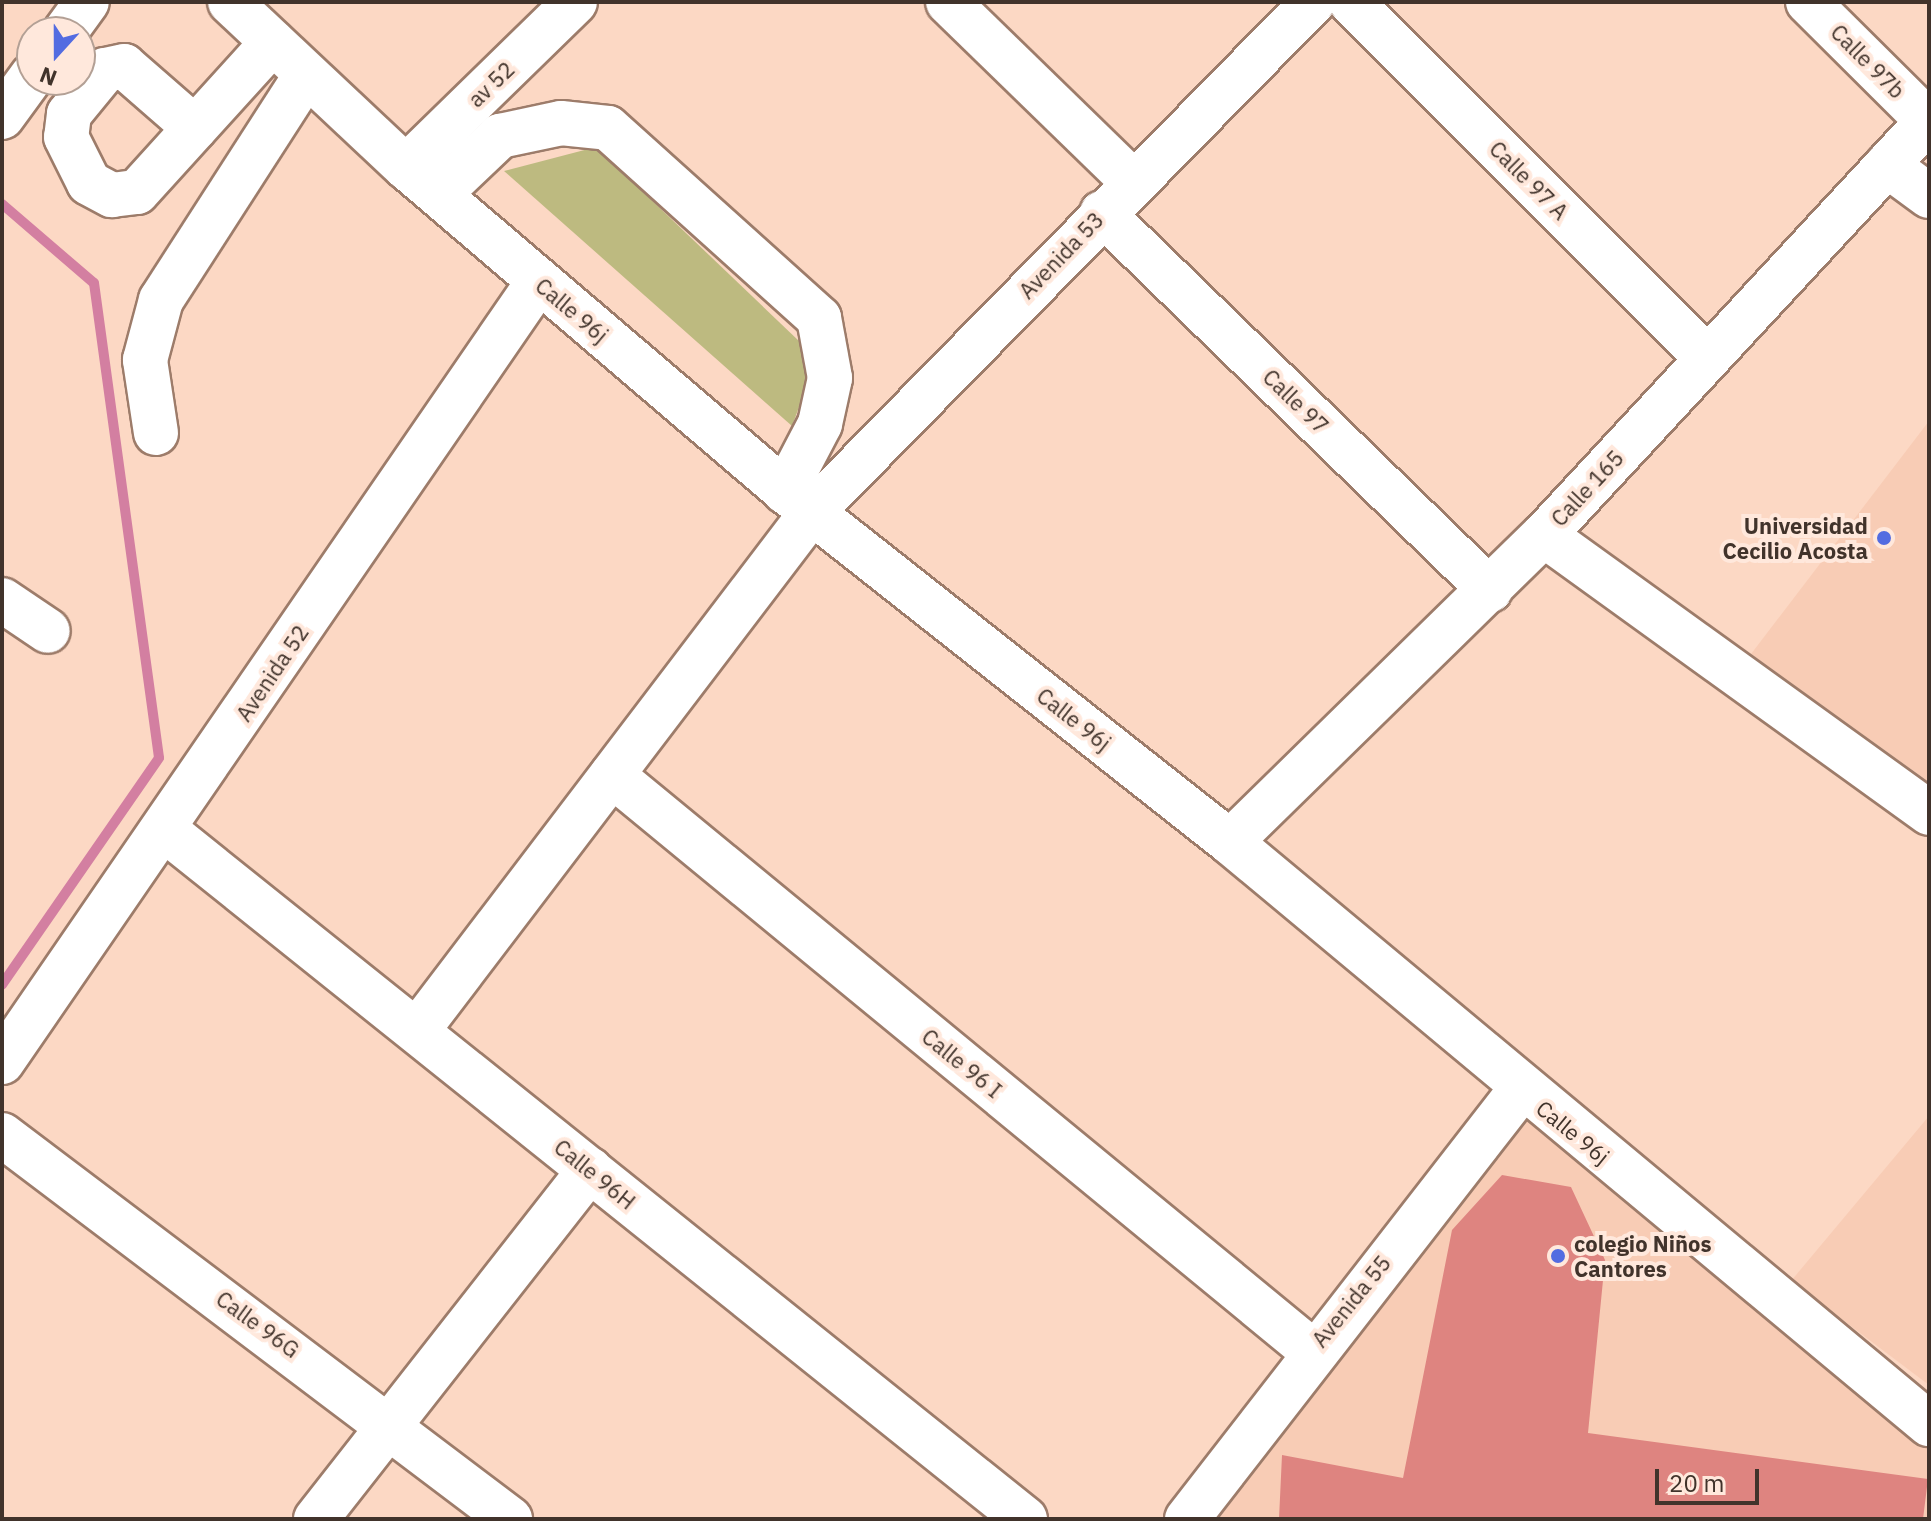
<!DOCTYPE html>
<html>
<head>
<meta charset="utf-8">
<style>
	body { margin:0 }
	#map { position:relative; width:1931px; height:1521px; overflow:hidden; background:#fcd8c4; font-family:"IBM Plex Sans",sans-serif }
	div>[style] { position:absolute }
	.built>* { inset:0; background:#f8ccb5 }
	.green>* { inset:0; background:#bdba80 }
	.stream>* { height:10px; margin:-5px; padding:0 5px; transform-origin:5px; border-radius:5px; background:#d37fa1 }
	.building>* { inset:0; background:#de8480 }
	.roads { filter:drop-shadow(2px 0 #9d7c6a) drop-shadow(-2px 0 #9d7c6a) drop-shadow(0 2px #9d7c6a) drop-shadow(0 -2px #9d7c6a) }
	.minor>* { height:44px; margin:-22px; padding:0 22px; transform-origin:22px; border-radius:22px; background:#fff }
	.dots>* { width:22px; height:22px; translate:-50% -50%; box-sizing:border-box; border:4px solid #ffe8dc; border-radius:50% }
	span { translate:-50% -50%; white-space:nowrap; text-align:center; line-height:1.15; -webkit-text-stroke:8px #ffe8dc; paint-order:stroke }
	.street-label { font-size:22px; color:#41332b }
	.poi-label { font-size:22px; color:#41332b; font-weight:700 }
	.right { translate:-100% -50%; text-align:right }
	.left { translate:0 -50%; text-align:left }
	.frame { position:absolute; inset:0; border:4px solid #41332b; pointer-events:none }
	.north { position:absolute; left:16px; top:16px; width:80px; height:80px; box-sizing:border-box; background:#ffe8dc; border:2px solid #b3a095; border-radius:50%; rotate:201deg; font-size:22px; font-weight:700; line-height:32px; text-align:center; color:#41332b }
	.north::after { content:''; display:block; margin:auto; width:28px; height:36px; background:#536ce1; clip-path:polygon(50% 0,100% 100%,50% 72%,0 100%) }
	.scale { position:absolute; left:1655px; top:1469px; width:104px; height:36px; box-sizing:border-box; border:4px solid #41332b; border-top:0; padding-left:10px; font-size:24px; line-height:28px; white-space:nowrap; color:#41332b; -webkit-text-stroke:6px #ffe8dc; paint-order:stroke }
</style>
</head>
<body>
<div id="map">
	<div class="built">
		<div style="clip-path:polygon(1929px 421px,1929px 782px,1751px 654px)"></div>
		<div style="clip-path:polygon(1521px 1089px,1929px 1424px,1929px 1519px,1190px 1519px)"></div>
		<div style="clip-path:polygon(1929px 1116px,1929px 1385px,1791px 1281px)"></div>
	</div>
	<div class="green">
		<div style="clip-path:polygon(596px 147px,800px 342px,808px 383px,792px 426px,504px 171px)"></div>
	</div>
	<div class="stream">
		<div style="left:2px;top:204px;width:121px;rotate:40.7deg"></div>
		<div style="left:94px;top:283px;width:479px;rotate:82.2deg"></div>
		<div style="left:159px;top:758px;width:276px;rotate:124.7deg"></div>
	</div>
	<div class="building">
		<div style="clip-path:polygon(1502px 1175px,1571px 1187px,1605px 1260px,1588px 1433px,1928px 1479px,1923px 1519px,1279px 1519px,1282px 1455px,1403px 1478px,1452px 1230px)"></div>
	</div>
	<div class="roads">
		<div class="minor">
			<div style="left:230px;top:2px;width:241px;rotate:43.2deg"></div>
			<div style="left:406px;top:167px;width:499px;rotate:40.5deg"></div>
			<div style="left:785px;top:491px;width:567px;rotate:38.27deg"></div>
			<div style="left:1230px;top:842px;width:910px;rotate:39.78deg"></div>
			<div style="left:948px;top:2px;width:258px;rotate:44.2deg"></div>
			<div style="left:1351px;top:2px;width:503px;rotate:45deg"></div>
			<div style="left:1808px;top:2px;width:169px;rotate:44.8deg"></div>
			<div style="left:65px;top:32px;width:37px;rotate:-54deg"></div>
			<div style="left:2px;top:117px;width:51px;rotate:-53.8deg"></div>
			<div style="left:195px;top:128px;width:94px;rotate:-138.9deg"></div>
			<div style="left:124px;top:66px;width:19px;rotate:168deg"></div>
			<div style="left:105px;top:70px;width:57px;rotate:129.3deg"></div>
			<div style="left:69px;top:114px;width:23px;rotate:97deg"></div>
			<div style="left:66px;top:137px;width:51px;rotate:63.4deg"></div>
			<div style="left:89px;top:183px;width:26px;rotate:28deg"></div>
			<div style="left:112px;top:195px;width:25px;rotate:-7deg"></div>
			<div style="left:137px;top:192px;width:202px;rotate:-47.8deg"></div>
			<div style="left:1887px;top:165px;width:52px;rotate:36.4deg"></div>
			<div style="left:406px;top:167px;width:236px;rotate:-44.3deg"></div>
			<div style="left:440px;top:193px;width:83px;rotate:-43.5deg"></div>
			<div style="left:500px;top:136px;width:62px;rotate:-12deg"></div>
			<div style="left:561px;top:123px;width:47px;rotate:6.1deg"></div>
			<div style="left:608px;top:128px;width:284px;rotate:42deg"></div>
			<div style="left:819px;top:318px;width:61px;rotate:79.6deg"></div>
			<div style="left:830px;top:378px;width:47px;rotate:102.3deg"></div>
			<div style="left:820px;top:424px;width:76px;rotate:117.6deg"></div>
			<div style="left:1102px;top:213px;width:541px;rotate:44.18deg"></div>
			<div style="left:156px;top:433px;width:74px;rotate:-98.6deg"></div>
			<div style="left:145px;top:360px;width:62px;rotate:-75.1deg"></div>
			<div style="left:161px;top:300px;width:268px;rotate:-57.2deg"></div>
			<div style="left:1544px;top:535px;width:475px;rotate:35.8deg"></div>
			<div style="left:2px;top:600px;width:55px;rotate:34deg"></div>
			<div style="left:612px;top:775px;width:905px;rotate:39.44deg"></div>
			<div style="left:165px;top:830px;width:1102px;rotate:38.7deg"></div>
			<div style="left:1230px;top:842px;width:439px;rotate:-44.4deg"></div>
			<div style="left:1544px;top:535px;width:566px;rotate:-47.15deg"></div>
			<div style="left:417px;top:1031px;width:652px;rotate:-52.73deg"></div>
			<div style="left:812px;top:512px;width:715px;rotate:-45.51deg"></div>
			<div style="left:2px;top:1062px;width:946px;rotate:-55.5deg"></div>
			<div style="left:2px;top:1135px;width:637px;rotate:37.09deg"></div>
			<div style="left:316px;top:1519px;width:444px;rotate:-51.9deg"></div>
			<div style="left:1187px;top:1519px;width:544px;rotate:-52.16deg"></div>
		</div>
	</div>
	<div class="dots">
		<div style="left:1884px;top:538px;background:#536ce1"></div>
		<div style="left:1558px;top:1256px;background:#536ce1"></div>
	</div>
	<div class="street-label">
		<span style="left:1868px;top:61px;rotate:45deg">Calle 97b</span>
		<span style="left:491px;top:84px;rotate:-44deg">av 52</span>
		<span style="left:1529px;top:180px;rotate:45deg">Calle 97 A</span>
		<span style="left:1061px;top:255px;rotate:-46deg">Avenida 53</span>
		<span style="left:572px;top:310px;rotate:40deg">Calle 96j</span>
		<span style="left:1296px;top:401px;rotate:44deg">Calle 97</span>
		<span style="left:1587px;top:488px;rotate:-47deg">Calle 165</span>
		<span style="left:272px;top:673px;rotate:-56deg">Avenida 52</span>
		<span style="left:1074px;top:719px;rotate:38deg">Calle 96j</span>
		<span style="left:962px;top:1063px;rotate:39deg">Calle 96 I</span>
		<span style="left:1573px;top:1132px;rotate:39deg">Calle 96j</span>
		<span style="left:595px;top:1174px;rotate:39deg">Calle 96H</span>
		<span style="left:1351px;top:1301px;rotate:-51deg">Avenida 55</span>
		<span style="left:258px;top:1324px;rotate:36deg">Calle 96G</span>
	</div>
	<div class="poi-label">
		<span class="right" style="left:1868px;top:538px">Universidad<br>Cecilio Acosta</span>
		<span class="left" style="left:1574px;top:1256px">colegio Niños<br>Cantores</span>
	</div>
	<div class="frame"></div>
	<div class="north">N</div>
	<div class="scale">20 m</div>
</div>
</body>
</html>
